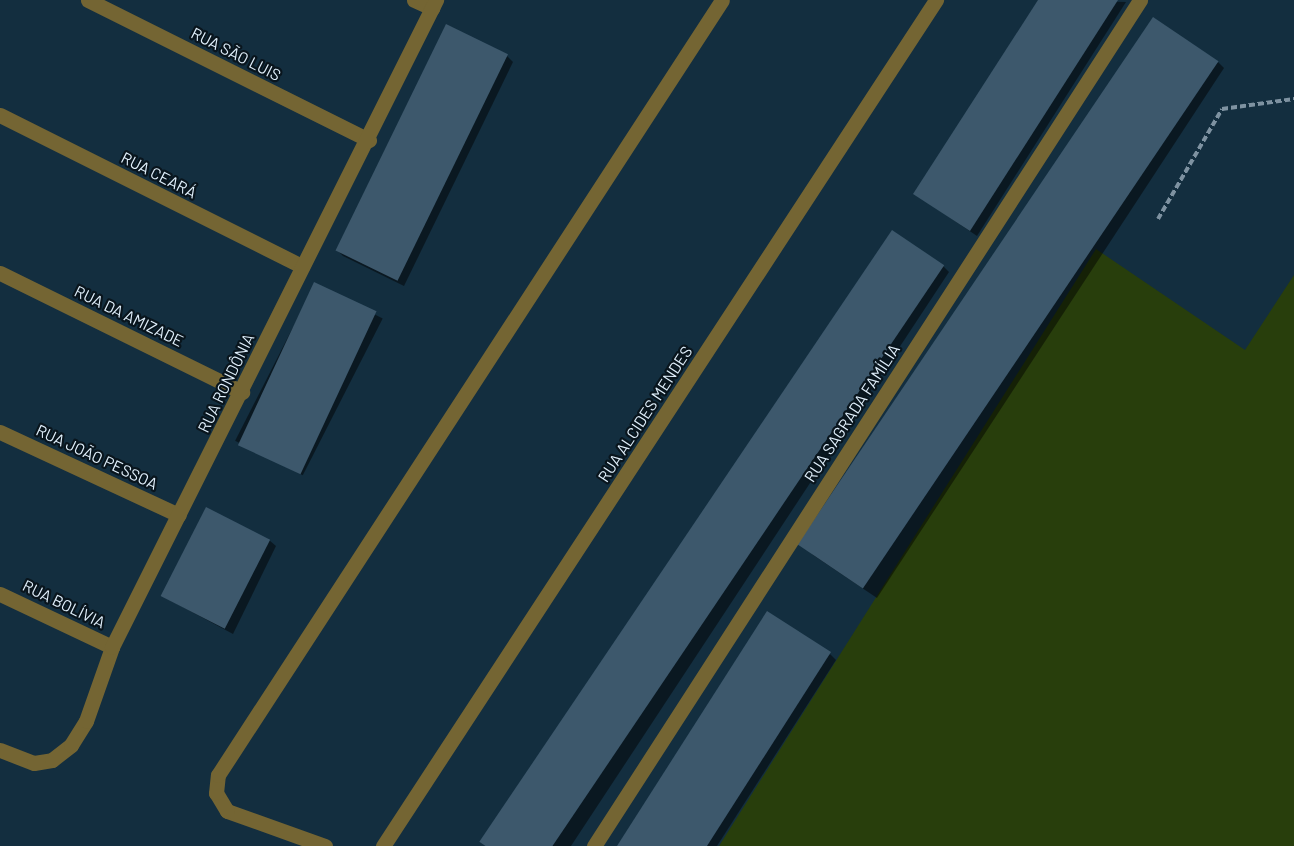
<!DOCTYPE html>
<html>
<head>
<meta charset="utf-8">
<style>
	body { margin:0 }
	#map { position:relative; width:1294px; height:846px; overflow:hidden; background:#132e3f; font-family:Barlow,sans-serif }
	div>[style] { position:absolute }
	.green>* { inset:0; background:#283e0c }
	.shadow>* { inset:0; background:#0007; transform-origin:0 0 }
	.building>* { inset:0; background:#3d586c; transform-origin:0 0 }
	.path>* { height:4px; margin-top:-2px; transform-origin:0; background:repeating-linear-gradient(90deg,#7e92a1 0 6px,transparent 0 9px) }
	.minor>* { height:15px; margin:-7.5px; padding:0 7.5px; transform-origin:7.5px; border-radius:7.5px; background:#746533 }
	span { translate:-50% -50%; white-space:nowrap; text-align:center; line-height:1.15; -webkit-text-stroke:4.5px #09151d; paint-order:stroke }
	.street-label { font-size:16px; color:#e1f0fc }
</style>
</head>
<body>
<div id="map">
	<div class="green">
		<div style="clip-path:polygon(1096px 249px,1245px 350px,1294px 275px,1294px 846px,719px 846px)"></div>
	</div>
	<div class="shadow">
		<div style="clip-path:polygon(1040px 0,1126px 2px,977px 236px,915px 194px)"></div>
		<div style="clip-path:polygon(507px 56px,513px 62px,404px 286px,343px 256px,337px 250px)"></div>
		<div style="clip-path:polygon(1218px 62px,1224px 68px,877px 598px,813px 555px,807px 549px)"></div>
		<div style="clip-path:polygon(943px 266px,949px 272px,571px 846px,487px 846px)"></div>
		<div style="left:315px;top:284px;width:76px;height:176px;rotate:27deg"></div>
		<div style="clip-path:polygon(269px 540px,276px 546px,233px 634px,164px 597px)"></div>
		<div style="clip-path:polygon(830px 654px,836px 660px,717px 846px,619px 846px)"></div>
	</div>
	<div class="building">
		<div style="clip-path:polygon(1038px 0,1118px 0,970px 231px,913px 194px)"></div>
		<div style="left:1153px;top:17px;width:79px;height:636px;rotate:34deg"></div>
		<div style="left:446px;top:24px;width:69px;height:252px;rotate:26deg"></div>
		<div style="left:892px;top:230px;width:63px;height:738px;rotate:34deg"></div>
		<div style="left:314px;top:282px;width:69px;height:180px;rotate:25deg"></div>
		<div style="left:206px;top:507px;width:72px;height:100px;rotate:27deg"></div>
		<div style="clip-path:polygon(767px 611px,831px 652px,707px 846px,617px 846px)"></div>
	</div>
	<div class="path">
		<div style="left:1158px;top:219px;width:127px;rotate:-59.8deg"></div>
		<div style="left:1222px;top:109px;width:73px;rotate:-7.9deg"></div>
	</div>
	<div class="minor">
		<div style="left:88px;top:0;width:314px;rotate:26.5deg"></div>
		<div style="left:414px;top:0;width:20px;rotate:24deg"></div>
		<div style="left:0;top:115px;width:338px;rotate:26.6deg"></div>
		<div style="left:0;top:273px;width:270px;rotate:26.2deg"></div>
		<div style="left:0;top:432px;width:197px;rotate:24.9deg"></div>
		<div style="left:0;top:594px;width:124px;rotate:25.3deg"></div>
		<div style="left:0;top:750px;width:36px;rotate:21deg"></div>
		<div style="left:34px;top:763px;width:18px;rotate:-9deg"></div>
		<div style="left:52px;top:760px;width:24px;rotate:-38deg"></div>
		<div style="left:71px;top:745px;width:28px;rotate:-58deg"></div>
		<div style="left:86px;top:721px;width:78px;rotate:-70.6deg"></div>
		<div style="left:112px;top:647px;width:724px;rotate:-63.4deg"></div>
		<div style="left:325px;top:846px;width:104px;rotate:-160.3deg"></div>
		<div style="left:227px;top:811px;width:21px;rotate:-121deg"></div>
		<div style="left:216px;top:793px;width:18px;rotate:-84deg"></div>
		<div style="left:218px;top:775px;width:924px;rotate:-56.96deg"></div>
		<div style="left:383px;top:846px;width:1011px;rotate:-56.83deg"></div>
		<div style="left:594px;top:846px;width:1007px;rotate:-57.16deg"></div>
	</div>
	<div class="street-label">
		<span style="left:236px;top:54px;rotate:27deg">RUA SÃO LUIS</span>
		<span style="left:159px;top:175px;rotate:27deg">RUA CEARÁ</span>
		<span style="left:129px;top:316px;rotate:26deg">RUA DA AMIZADE</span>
		<span style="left:226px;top:383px;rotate:-64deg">RUA RONDÔNIA</span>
		<span style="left:852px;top:413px;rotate:-57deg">RUA SAGRADA FAMÍLIA</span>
		<span style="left:645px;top:414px;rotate:-57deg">RUA ALCIDES MENDES</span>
		<span style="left:97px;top:457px;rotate:25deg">RUA JOÃO PESSOA</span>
		<span style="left:64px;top:604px;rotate:26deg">RUA BOLÍVIA</span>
	</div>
</div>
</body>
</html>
